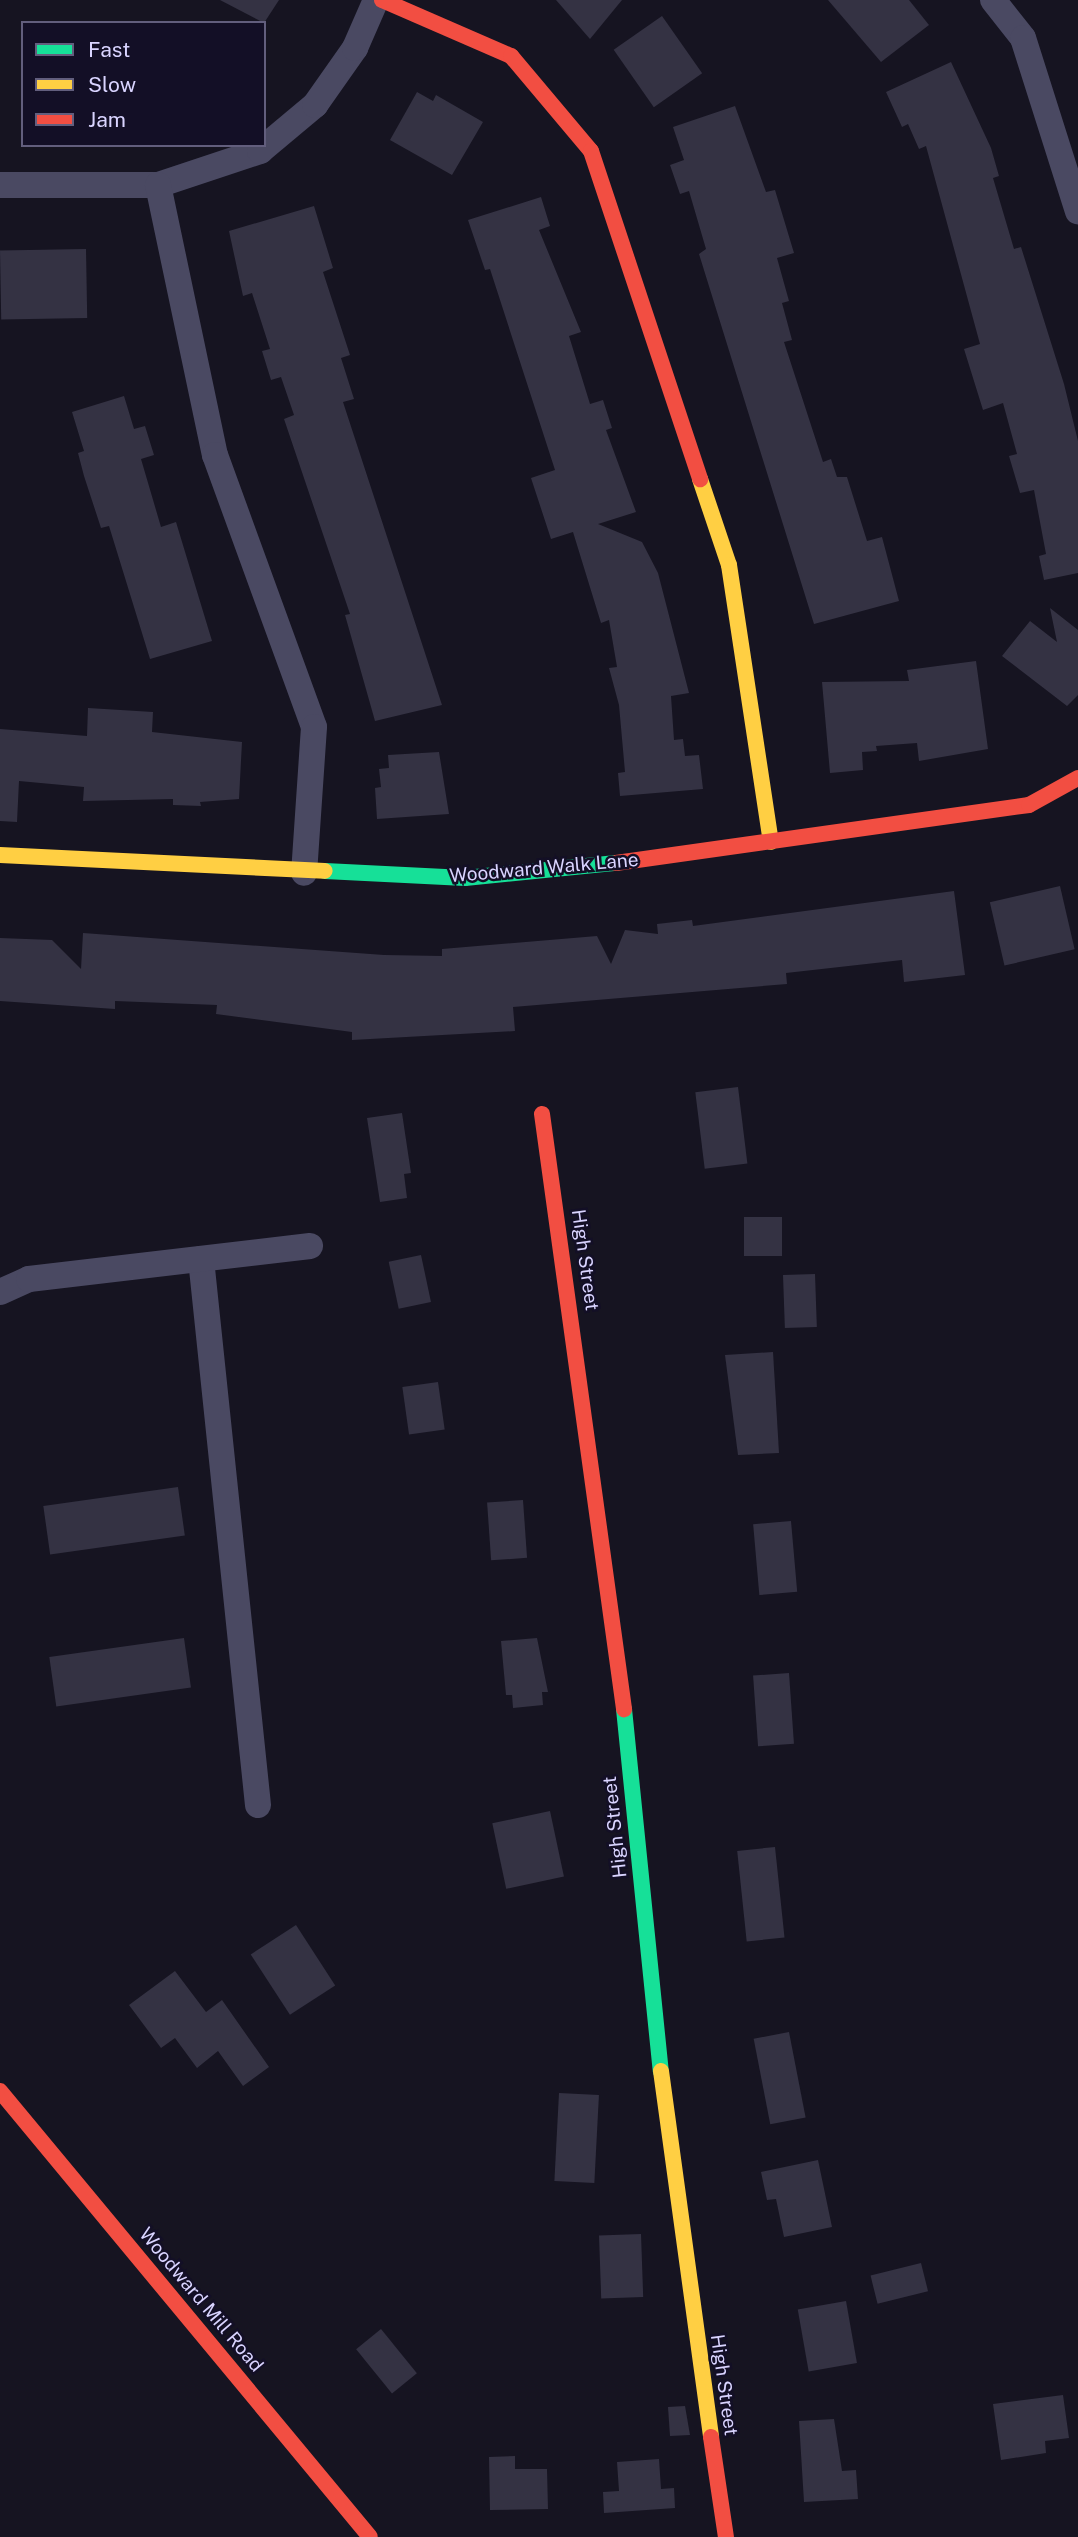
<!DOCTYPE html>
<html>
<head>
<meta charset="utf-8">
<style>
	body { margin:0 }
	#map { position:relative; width:1078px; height:2537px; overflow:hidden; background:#161421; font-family:"Public Sans",sans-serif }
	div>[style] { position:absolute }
	.building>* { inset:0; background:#343243; transform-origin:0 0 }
	.street>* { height:26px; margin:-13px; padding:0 13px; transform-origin:13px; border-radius:13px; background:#4a4962 }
	.fast>* { height:16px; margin:-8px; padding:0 8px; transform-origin:8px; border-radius:8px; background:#16e098 }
	.slow>* { height:16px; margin:-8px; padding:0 8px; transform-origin:8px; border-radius:8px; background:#ffcf43 }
	.jam>* { height:16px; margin:-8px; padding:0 8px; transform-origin:8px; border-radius:8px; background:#f24e42 }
	span { translate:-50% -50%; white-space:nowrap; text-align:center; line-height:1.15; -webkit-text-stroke:5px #130f26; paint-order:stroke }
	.street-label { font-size:19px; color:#d9d4ff }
	.legend { position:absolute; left:21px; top:21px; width:245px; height:126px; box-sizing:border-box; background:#130f26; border:2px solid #625e7d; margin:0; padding:9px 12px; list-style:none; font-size:21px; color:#d9d4ff }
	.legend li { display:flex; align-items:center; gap:14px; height:35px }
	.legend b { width:35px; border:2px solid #625e7d }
</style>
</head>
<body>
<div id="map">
	<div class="building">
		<div style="clip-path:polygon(220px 0,279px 0,264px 23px)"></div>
		<div style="clip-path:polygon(556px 0,622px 0,590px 39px)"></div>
		<div style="clip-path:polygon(828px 0,909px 0,929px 25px,881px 62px)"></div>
		<div style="left:662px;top:16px;width:70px;height:59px;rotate:55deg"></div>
		<div style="clip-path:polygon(951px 62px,991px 148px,999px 176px,993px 178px,1014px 249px,1021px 247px,1064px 384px,1078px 441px,1078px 573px,1044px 580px,1039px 556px,1046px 554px,1034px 490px,1020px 493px,1009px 456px,1017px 454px,1003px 403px,983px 410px,964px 349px,980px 344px,926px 146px,919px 149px,908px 124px,902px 127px,886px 92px)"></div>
		<div style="clip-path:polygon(417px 92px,433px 101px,436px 95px,483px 122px,452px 175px,390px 140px)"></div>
		<div style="clip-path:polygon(735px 106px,766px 192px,775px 190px,794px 253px,777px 258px,789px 301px,782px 303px,792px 340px,784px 342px,823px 462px,831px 459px,837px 477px,847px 477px,867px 541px,882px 537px,899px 601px,814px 624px,699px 254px,706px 249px,689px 191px,680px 194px,670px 165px,684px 160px,673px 127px)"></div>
		<div style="clip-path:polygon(541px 197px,550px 226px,539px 230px,581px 332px,569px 336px,590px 404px,603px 400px,612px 428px,606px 430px,636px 512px,598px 524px,642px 542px,658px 573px,689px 693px,671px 696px,674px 740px,683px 739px,685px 756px,699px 755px,703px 789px,620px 796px,618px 773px,625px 772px,619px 705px,609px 668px,617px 667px,609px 620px,601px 623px,573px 532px,551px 539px,531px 478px,555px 470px,490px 269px,485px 270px,468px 220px)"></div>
		<div style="clip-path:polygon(314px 206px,333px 268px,323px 272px,350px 355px,341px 358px,354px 399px,343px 402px,442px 705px,375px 721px,345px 615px,350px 614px,284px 419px,294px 415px,281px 377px,271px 380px,262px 351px,270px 349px,252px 293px,243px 296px,229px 231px)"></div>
		<div style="left:86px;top:249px;width:69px;height:86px;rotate:89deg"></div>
		<div style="clip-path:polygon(124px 396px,134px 429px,145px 426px,154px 455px,141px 459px,161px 527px,176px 522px,212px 641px,150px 659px,109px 526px,101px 528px,84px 476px,78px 453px,84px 451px,72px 412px)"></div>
		<div style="clip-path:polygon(1050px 608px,1078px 630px,1078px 695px,1067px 706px,1002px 656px,1030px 621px,1057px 642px)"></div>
		<div style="clip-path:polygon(976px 661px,988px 749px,919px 761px,917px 743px,876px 746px,877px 751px,862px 752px,863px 770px,830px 773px,822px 682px,909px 681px,907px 670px)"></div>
		<div style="clip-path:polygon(88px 708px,153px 712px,152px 732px,242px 742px,239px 799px,200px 802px,201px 806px,173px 805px,173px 799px,83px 801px,84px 787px,19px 781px,17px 822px,0 821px,0 729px,87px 736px)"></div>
		<div style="clip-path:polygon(439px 752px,449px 814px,377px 819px,375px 788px,381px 787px,379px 769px,389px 768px,388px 755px)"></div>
		<div style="left:1060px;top:886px;width:65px;height:72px;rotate:77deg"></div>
		<div style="clip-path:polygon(954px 891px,965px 975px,904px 982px,902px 960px,786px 973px,787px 984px,513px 1007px,515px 1031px,352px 1040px,352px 1032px,216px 1014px,217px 1005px,115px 1001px,115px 1009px,0 1001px,0 938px,52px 940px,81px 969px,83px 933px,384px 955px,442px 956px,442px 949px,597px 936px,611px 964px,625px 930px,658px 934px,657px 924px,692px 920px,693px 926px)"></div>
		<div style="left:738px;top:1087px;width:77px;height:43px;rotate:83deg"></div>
		<div style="clip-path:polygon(402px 1113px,411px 1173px,404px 1174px,407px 1198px,380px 1202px,367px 1118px)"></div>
		<div style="left:744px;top:1217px;width:38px;height:39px"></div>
		<div style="left:421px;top:1255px;width:48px;height:33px;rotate:78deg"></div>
		<div style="left:815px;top:1274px;width:53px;height:32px;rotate:88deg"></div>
		<div style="clip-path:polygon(773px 1352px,779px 1453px,738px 1455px,725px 1355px)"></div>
		<div style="left:438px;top:1382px;width:48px;height:36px;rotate:82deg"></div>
		<div style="left:178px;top:1487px;width:49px;height:136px;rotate:82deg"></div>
		<div style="left:523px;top:1500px;width:58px;height:36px;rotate:86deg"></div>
		<div style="left:791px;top:1521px;width:71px;height:38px;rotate:85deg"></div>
		<div style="left:184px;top:1638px;width:50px;height:136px;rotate:82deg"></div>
		<div style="clip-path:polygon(537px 1638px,548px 1692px,542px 1692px,543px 1705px,513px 1708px,512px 1695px,506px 1695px,501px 1641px)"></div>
		<div style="left:789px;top:1673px;width:71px;height:36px;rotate:86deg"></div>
		<div style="left:550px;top:1811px;width:67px;height:59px;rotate:78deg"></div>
		<div style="left:775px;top:1847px;width:91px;height:38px;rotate:84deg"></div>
		<div style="left:296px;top:1925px;width:72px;height:54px;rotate:57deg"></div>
		<div style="clip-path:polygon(175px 1971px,206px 2012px,222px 2000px,269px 2067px,243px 2086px,218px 2051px,197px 2068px,175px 2038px,161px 2048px,129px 2005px)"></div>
		<div style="left:789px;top:2032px;width:87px;height:36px;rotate:79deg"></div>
		<div style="left:559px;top:2093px;width:40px;height:88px;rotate:3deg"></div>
		<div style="clip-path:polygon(818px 2160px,832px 2227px,784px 2237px,776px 2199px,767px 2200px,761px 2172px)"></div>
		<div style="left:641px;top:2234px;width:63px;height:42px;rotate:88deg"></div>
		<div style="left:921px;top:2263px;width:29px;height:52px;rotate:76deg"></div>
		<div style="left:846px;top:2301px;width:63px;height:49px;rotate:80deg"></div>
		<div style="left:381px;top:2329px;width:57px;height:32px;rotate:51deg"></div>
		<div style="clip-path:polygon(1063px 2395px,1069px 2438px,1045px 2441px,1046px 2453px,1001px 2460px,993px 2404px)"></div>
		<div style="clip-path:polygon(685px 2406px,690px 2435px,670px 2436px,668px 2407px)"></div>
		<div style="clip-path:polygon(834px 2419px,842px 2471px,856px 2470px,858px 2499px,804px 2502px,799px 2421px)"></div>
		<div style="clip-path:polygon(515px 2456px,515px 2469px,547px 2469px,548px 2509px,490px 2510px,489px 2457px)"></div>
		<div style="clip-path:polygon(659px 2459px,661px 2489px,674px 2488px,675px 2508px,604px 2513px,603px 2492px,619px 2491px,617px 2462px)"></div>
	</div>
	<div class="street">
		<div style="left:993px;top:0;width:48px;rotate:51.7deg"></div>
		<div style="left:1023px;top:38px;width:182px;rotate:72.4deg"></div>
		<div style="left:0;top:185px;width:158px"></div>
		<div style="left:158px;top:185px;width:108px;rotate:-18.4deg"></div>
		<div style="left:260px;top:151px;width:72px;rotate:-39.9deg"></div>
		<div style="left:315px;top:105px;width:70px;rotate:-54.9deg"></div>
		<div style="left:355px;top:48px;width:52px;rotate:-66.4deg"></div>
		<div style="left:158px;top:185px;width:276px;rotate:78.1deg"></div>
		<div style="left:215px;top:455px;width:289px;rotate:70deg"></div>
		<div style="left:314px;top:727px;width:146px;rotate:93.9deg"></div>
		<div style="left:201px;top:1259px;width:549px;rotate:84.04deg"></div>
		<div style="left:0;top:1292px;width:32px;rotate:-24deg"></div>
		<div style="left:29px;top:1279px;width:283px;rotate:-6.7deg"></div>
	</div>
	<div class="fast">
		<div style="left:325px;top:871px;width:140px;rotate:2.9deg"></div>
		<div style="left:465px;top:878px;width:152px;rotate:-5.7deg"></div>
		<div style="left:624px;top:1709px;width:364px;rotate:84.2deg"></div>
	</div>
	<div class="slow">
		<div style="left:700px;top:479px;width:91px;rotate:71.4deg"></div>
		<div style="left:729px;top:565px;width:280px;rotate:81.4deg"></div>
		<div style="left:0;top:855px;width:325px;rotate:2.8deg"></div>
		<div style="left:661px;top:2071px;width:369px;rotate:82.2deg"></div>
	</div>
	<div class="jam">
		<div style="left:382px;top:0;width:141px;rotate:23.5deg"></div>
		<div style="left:511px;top:56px;width:124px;rotate:49.9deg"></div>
		<div style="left:591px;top:151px;width:346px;rotate:71.6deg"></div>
		<div style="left:616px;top:863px;width:417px;rotate:-8deg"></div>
		<div style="left:1029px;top:805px;width:56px;rotate:-28.9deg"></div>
		<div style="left:542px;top:1114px;width:601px;rotate:82.15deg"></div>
		<div style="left:0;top:2091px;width:579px;rotate:50.32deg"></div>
		<div style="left:711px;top:2437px;width:101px;rotate:81.5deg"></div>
	</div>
	<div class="street-label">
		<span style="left:544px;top:868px;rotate:-5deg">Woodward Walk Lane</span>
		<span style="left:585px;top:1260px;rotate:82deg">High Street</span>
		<span style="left:615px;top:1827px;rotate:-96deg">High Street</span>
		<span style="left:201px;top:2300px;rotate:50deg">Woodward Mill Road</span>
		<span style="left:724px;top:2385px;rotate:82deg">High Street</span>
	</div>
	<ul class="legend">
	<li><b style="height:9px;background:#16e098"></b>Fast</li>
	<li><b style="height:9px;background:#ffcf43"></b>Slow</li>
	<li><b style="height:9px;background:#f24e42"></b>Jam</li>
	</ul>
</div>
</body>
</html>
